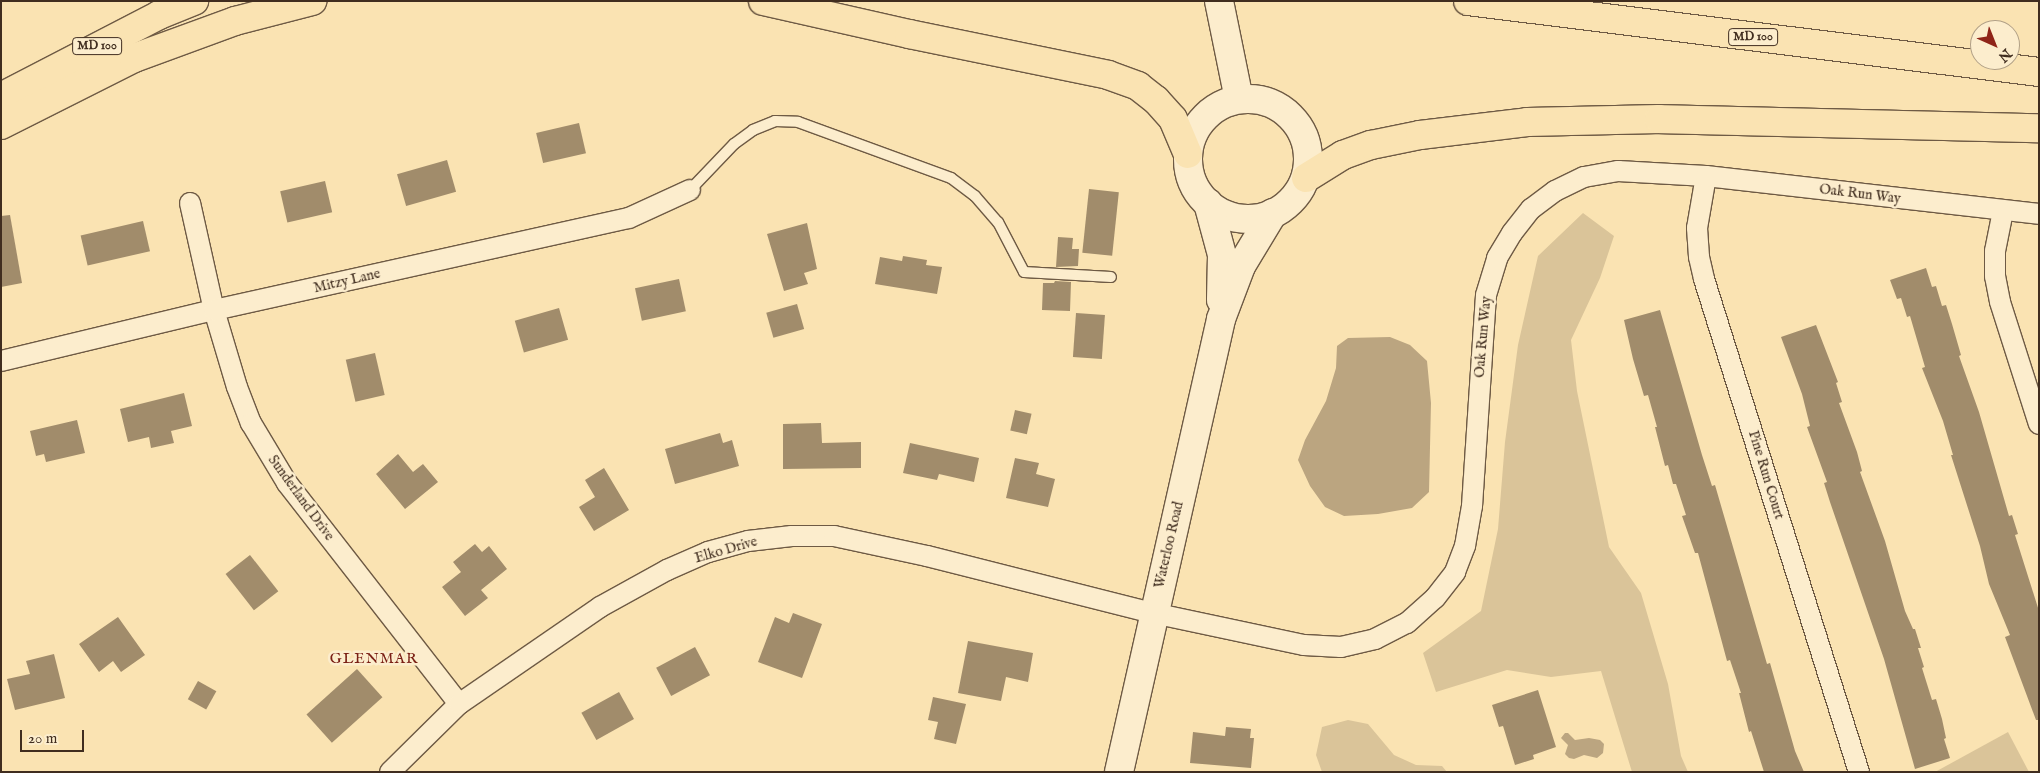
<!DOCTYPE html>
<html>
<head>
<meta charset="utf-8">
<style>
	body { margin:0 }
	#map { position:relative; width:2040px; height:773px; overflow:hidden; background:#fae3b2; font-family:"IM FELL English",serif }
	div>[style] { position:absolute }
	.green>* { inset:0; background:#dac499 }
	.water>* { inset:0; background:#bba580 }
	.building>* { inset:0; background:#a18c6b; transform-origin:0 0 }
	.roads { filter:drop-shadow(1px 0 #6e5a44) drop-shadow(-1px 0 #6e5a44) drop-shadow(0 1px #6e5a44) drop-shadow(0 -1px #6e5a44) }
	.service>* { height:10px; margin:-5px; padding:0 5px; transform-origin:5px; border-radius:5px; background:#fcedcd }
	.minor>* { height:20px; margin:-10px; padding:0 10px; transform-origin:10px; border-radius:10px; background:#fcedcd }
	.secondary>* { height:28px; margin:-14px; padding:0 14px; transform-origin:14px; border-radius:14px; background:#fcedcd }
	.secondary>.ring { margin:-14px; padding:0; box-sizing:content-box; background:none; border:28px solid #fcedcd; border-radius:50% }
	.motorway>* { height:28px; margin:-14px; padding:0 14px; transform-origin:14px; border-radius:14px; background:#fae3b2 }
	span { translate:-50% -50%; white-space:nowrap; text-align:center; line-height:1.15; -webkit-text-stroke:5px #fcedcd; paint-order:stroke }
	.shield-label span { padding:1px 4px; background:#fcedcd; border:1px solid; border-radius:4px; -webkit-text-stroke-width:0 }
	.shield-label { font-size:12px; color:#402d1f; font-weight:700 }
	.street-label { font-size:14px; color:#402d1f }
	.neighbourhood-label { font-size:15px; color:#7a1f14; letter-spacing:1px }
	.frame { position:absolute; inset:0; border:2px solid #402d1f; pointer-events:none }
	.north { position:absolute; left:1970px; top:20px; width:50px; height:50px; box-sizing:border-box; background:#fcedcd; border:1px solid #b1a087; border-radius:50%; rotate:136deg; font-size:14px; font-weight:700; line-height:20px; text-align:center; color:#402d1f }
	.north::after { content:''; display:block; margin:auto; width:18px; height:22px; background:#8f2418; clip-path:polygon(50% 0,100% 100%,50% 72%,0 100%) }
	.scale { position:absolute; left:20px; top:730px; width:64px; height:22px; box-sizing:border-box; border:2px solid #402d1f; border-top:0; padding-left:6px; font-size:15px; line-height:18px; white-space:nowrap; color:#402d1f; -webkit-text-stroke:4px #fcedcd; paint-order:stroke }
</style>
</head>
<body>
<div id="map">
	<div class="green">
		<div style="clip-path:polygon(1583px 213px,1614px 236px,1600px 278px,1571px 340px,1577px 391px,1609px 547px,1641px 593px,1668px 684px,1681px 756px,1688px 772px,1632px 772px,1601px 671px,1551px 677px,1507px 670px,1436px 692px,1423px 653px,1481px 611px,1498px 529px,1505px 442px,1518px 345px,1538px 256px)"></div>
		<div style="clip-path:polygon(1348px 720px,1368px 724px,1394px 755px,1416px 765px,1442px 766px,1447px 772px,1322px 772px,1316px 755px,1322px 727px)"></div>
		<div style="clip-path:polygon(2008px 732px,2029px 772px,1935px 772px)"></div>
	</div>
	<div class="water">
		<div style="clip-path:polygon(1390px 337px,1410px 345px,1427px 361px,1431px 403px,1429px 492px,1412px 508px,1378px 514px,1344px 516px,1325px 507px,1310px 486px,1298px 460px,1305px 440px,1326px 401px,1336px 368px,1337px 346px,1348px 338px)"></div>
		<div style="clip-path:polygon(1565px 733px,1568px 733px,1575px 740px,1589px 738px,1600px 740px,1604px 744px,1603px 753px,1597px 758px,1584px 755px,1574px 759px,1569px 758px,1565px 754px,1568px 745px,1561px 738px)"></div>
	</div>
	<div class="building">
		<div style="left:579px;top:123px;width:31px;height:44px;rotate:77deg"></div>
		<div style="left:447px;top:160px;width:33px;height:52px;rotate:74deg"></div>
		<div style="left:325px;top:181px;width:32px;height:46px;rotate:77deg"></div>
		<div style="left:1089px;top:189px;width:30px;height:64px;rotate:6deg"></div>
		<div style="clip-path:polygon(10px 215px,22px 283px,1px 287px,1px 216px)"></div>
		<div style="left:143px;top:221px;width:31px;height:64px;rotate:77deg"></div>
		<div style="clip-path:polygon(807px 223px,817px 269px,804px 273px,808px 284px,784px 291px,767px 234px)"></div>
		<div style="clip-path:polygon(1058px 237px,1073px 238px,1072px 249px,1079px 249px,1078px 266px,1056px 267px)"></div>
		<div style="clip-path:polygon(903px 256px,927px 260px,926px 265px,942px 267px,937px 294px,875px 284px,880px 257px,902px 261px)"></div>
		<div style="clip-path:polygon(1926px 268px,1932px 287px,1936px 286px,1942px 306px,1946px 305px,1952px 324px,1961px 355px,1959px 356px,1979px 412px,2009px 516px,2012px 515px,2018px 534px,2015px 535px,2039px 611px,2039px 720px,2036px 720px,2005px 637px,2010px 635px,1989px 584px,1980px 546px,1951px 455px,1953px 455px,1943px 421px,1922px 368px,1925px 367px,1910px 316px,1907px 317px,1901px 298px,1897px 299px,1890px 280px)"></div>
		<div style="left:679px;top:279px;width:33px;height:45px;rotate:78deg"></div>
		<div style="clip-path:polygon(1055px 281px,1071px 282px,1070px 311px,1042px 310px,1043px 283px,1054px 283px)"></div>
		<div style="left:797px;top:304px;width:26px;height:32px;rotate:74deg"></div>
		<div style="left:559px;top:308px;width:33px;height:46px;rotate:74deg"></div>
		<div style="clip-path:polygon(1660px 310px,1702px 455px,1712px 486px,1715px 485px,1767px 664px,1770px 663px,1795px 751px,1804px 772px,1764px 772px,1751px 731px,1749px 732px,1739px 693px,1741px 693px,1730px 660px,1727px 661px,1698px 553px,1695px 553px,1682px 516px,1686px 515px,1676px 484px,1673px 484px,1668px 465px,1665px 466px,1655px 427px,1657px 427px,1648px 395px,1644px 396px,1633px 359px,1624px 320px)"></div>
		<div style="left:1076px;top:313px;width:29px;height:44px;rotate:4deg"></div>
		<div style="clip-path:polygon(1816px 325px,1838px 382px,1836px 383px,1842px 402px,1839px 403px,1857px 452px,1862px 471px,1860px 472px,1885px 541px,1905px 611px,1913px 629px,1915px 629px,1921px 648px,1918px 648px,1924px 667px,1922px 668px,1932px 700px,1936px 699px,1942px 719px,1946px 738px,1944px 739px,1950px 758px,1915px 769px,1884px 659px,1830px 502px,1824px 483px,1827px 482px,1807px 427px,1810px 426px,1802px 394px,1781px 337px)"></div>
		<div style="left:375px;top:353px;width:43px;height:30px;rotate:77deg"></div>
		<div style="clip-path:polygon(184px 393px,192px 426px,171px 431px,174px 443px,151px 448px,149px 437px,128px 442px,120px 409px)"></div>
		<div style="left:1015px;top:410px;width:17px;height:21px;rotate:13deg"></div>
		<div style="clip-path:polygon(77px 420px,85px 453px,46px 462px,44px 454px,36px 456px,30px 431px)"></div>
		<div style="clip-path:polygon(821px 423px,822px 443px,861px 442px,861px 468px,783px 469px,783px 424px)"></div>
		<div style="clip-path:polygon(720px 433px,723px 443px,732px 440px,739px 466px,675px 484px,665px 449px)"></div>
		<div style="clip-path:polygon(910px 443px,979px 458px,974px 482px,939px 474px,937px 480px,903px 473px)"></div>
		<div style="clip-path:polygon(398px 454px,413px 472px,423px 464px,438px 482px,405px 509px,376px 474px)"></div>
		<div style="clip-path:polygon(1015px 458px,1039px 463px,1036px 474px,1055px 479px,1048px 507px,1006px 498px)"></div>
		<div style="clip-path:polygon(604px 468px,629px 510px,594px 531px,579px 507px,595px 497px,585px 480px)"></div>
		<div style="clip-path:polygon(475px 544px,482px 552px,489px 546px,507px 569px,481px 590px,488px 598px,465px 616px,442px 587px,461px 572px,453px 562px)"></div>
		<div style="left:250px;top:555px;width:46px;height:31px;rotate:52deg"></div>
		<div style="clip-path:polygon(793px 613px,822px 624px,802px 678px,758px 662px,775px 617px,789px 623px)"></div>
		<div style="clip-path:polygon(118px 617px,145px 655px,121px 672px,113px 661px,99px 672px,79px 644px)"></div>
		<div style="clip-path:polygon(968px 641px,1033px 653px,1028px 682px,1006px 677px,1001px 701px,958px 693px)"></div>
		<div style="left:695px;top:647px;width:32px;height:44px;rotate:62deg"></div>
		<div style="clip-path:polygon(54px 654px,65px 698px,15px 710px,7px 679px,30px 674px,26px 661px)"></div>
		<div style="left:357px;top:669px;width:38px;height:68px;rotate:48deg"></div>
		<div style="left:198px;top:681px;width:21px;height:21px;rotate:29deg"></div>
		<div style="clip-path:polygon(1538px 690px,1556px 747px,1533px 755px,1534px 759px,1515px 765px,1503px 726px,1499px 727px,1492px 705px)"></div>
		<div style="left:619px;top:692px;width:31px;height:43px;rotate:61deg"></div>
		<div style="clip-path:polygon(933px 697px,966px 704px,956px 744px,934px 739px,938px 722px,928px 720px)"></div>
		<div style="clip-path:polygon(1226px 727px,1251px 729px,1250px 738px,1254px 738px,1251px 768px,1190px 763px,1193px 732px,1225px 736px)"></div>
	</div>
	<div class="roads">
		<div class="service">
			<div style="left:690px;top:190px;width:64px;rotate:-46.3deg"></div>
			<div style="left:734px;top:144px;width:24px;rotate:-36deg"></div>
			<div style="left:753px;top:130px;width:24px;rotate:-22deg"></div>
			<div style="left:775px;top:121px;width:23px;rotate:2deg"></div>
			<div style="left:798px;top:122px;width:163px;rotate:20.1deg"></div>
			<div style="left:951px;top:178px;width:30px;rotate:37deg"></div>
			<div style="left:975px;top:196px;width:35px;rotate:49deg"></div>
			<div style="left:998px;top:222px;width:56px;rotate:62.5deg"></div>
			<div style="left:1024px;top:272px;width:87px;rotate:3.3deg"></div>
		</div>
		<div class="minor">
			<div style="left:1706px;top:176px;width:53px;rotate:99.8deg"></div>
			<div style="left:1697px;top:228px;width:29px;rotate:86deg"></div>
			<div style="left:1699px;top:257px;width:23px;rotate:77deg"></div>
			<div style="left:1704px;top:279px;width:517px;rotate:72.55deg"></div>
			<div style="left:190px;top:203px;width:110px;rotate:77.4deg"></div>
			<div style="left:214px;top:310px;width:80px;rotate:73.4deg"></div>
			<div style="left:237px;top:387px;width:39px;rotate:69deg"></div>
			<div style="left:251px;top:423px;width:70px;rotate:59deg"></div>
			<div style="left:287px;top:483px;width:280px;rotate:52.1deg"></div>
			<div style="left:2003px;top:211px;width:41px;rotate:101.3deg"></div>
			<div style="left:1995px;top:251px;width:25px;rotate:90deg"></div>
			<div style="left:1995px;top:276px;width:26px;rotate:79deg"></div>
			<div style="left:2000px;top:302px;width:128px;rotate:72.3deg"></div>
			<div style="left:1px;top:361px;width:219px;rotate:-13.5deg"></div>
			<div style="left:214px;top:310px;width:425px;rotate:-12.5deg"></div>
			<div style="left:629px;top:218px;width:67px;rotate:-24.7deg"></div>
			<div style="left:390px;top:772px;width:97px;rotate:-44.6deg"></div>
			<div style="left:459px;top:704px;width:171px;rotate:-34.5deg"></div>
			<div style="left:600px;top:607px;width:77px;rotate:-28.9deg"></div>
			<div style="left:667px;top:570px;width:45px;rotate:-23.7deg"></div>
			<div style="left:708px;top:552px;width:41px;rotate:-15.4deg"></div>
			<div style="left:748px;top:541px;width:44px;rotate:-6.5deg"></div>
			<div style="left:792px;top:536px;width:42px"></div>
			<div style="left:834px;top:536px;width:95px;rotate:12.1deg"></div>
			<div style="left:927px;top:556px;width:233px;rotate:14.2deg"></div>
			<div style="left:1153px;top:613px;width:154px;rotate:12deg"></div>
			<div style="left:1304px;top:645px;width:37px;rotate:3deg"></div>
			<div style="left:1341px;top:647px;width:35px;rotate:-13deg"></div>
			<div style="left:1375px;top:639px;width:36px;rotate:-27deg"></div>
			<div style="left:1407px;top:623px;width:38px;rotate:-42deg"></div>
			<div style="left:1435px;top:598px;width:33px;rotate:-52deg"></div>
			<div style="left:1455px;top:572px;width:28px;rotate:-69deg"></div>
			<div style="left:1465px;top:546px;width:41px;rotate:-80.1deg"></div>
			<div style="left:1472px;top:506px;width:211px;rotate:-86.2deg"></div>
			<div style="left:1486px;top:295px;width:39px;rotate:-73deg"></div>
			<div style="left:1497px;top:258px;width:29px;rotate:-59deg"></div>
			<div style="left:1512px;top:233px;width:31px;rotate:-52deg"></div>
			<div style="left:1531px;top:209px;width:30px;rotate:-37deg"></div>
			<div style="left:1555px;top:191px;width:32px;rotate:-26deg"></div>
			<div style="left:1584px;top:177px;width:35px;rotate:-10deg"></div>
			<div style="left:1618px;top:171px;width:88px;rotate:3.3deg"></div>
			<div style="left:1706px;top:176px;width:335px;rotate:6.5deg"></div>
		</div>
		<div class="secondary">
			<div style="left:1219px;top:1px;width:100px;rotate:78.5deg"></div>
			<div class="ring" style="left:1188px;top:99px;width:92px;height:92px"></div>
			<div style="left:1208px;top:203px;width:54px;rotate:74.9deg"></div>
			<div style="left:1222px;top:255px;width:45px;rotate:91.3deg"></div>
			<div style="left:1119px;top:772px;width:464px;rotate:-77.3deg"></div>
			<div style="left:1221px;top:319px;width:57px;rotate:-69.3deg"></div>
			<div style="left:1241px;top:266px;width:62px;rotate:-58.9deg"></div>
		</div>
		<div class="motorway">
			<div style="left:763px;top:1px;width:150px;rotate:12.7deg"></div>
			<div style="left:909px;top:34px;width:203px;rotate:11.6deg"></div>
			<div style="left:1108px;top:75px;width:32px;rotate:20deg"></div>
			<div style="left:1138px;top:86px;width:23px;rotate:38deg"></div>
			<div style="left:1156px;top:100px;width:25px;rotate:48deg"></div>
			<div style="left:1173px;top:119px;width:38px;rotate:67deg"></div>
			<div style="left:1468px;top:1px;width:575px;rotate:7.09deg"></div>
			<div style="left:1px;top:97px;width:178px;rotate:-27.4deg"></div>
			<div style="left:159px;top:15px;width:38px;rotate:-22deg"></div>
			<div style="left:1px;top:125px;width:149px;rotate:-26.7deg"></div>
			<div style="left:134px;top:58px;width:108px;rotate:-20.1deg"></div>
			<div style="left:235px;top:21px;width:80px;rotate:-14.6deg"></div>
			<div style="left:1306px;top:178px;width:44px;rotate:-31.9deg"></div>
			<div style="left:1343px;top:155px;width:30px;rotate:-20deg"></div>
			<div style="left:1371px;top:145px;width:50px;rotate:-11.5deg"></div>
			<div style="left:1420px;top:135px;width:108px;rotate:-6.9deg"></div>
			<div style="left:1527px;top:122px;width:132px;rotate:-1.3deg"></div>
			<div style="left:1659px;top:119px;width:380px;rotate:1.4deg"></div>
		</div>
	</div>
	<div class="shield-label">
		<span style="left:1753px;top:37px">MD 100</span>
		<span style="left:97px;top:46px">MD 100</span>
	</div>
	<div class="street-label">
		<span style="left:1860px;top:194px;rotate:7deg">Oak Run Way</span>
		<span style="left:347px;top:281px;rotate:-13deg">Mitzy Lane</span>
		<span style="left:1483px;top:337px;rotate:-85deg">Oak Run Way</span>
		<span style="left:1766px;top:475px;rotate:73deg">Pine Run Court</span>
		<span style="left:301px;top:498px;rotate:54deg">Sunderland Drive</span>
		<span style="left:1169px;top:545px;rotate:-77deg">Waterloo Road</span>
		<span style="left:726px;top:550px;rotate:-16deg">Elko Drive</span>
	</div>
	<div class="neighbourhood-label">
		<span style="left:374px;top:659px">GLENMAR</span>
	</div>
	<div class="frame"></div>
	<div class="north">N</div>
	<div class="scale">20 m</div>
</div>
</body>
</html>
